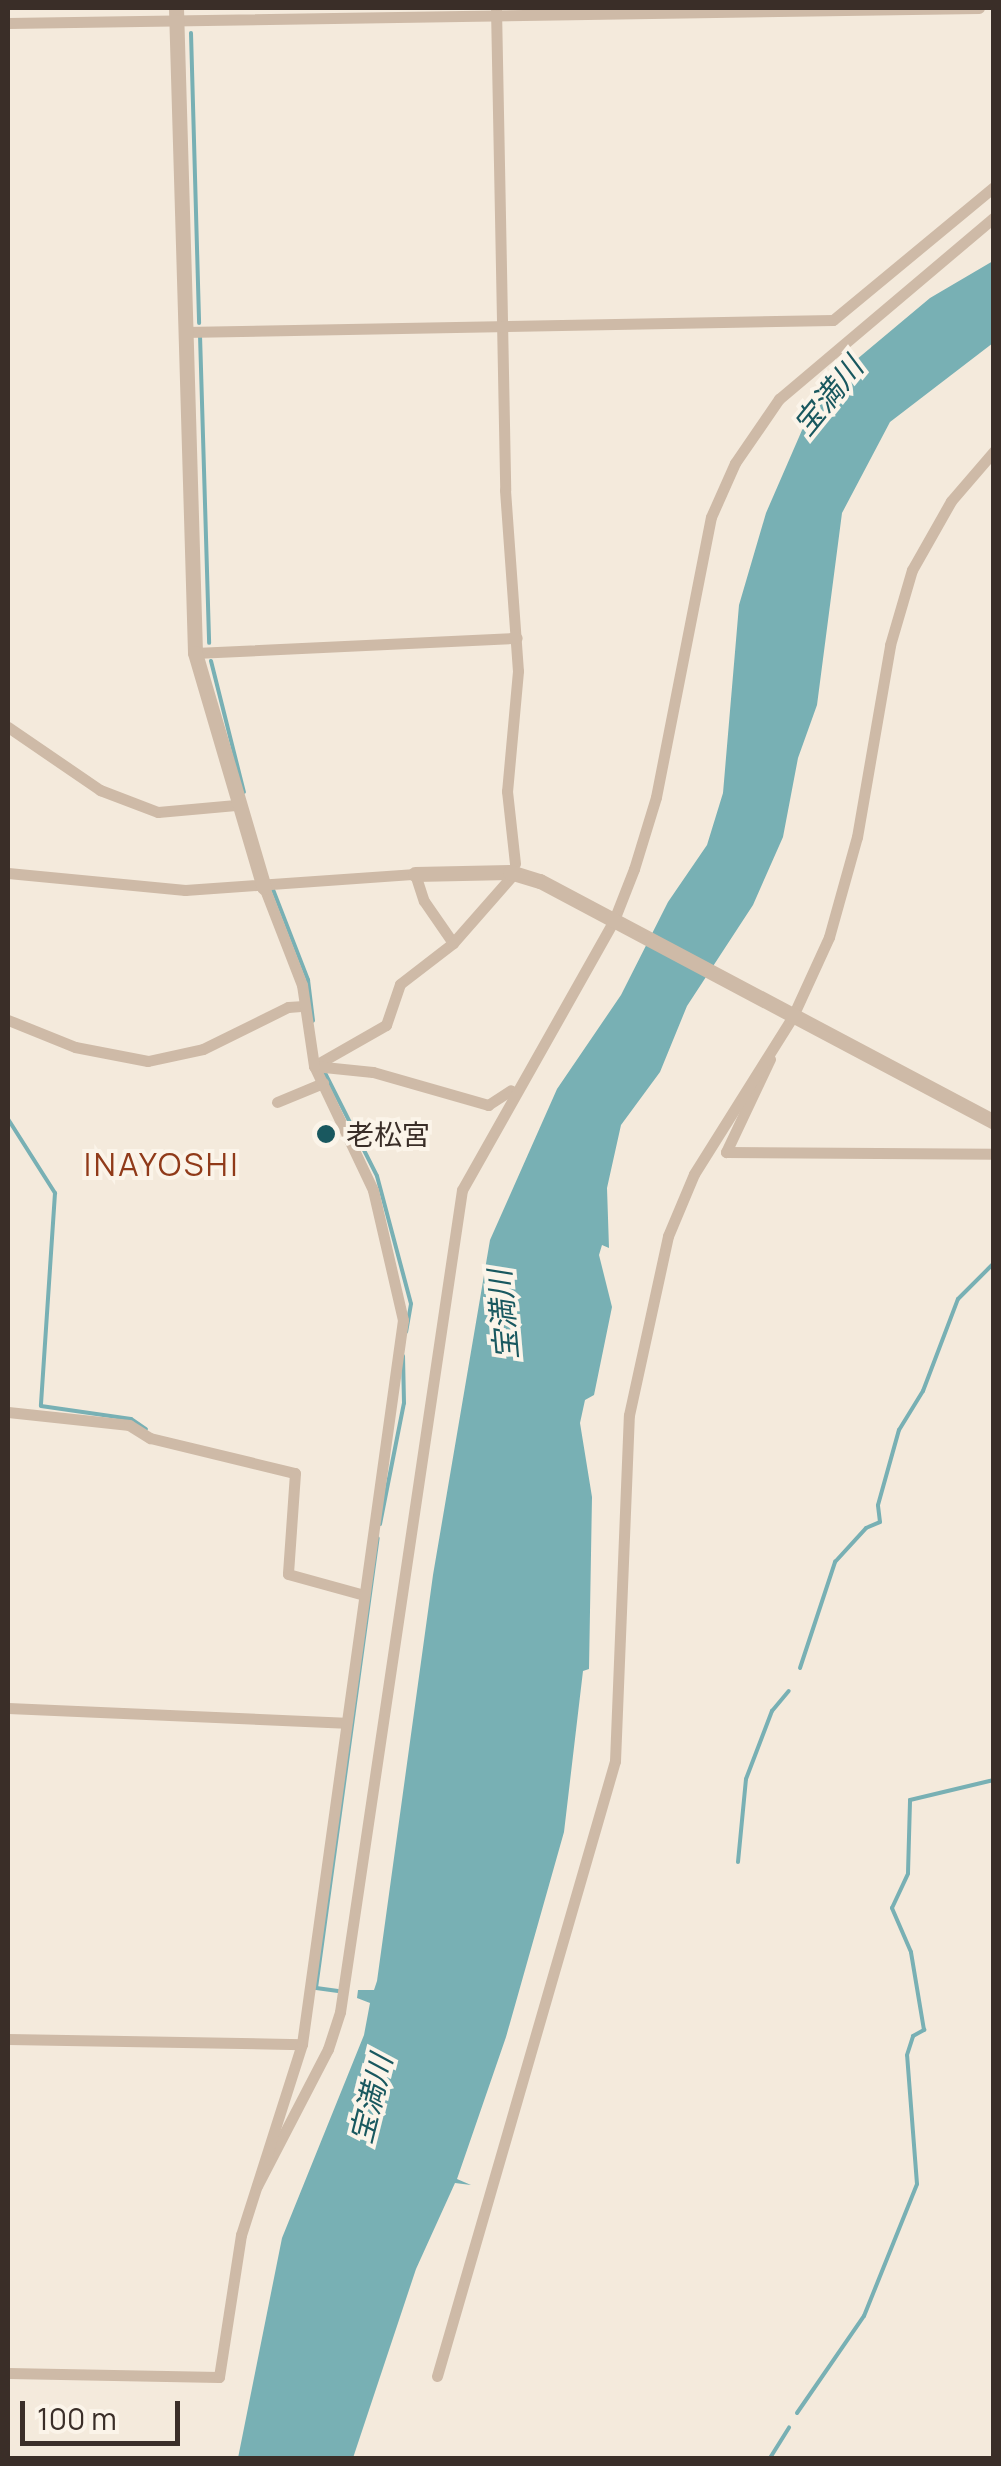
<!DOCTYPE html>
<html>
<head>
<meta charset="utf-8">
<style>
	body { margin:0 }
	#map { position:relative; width:1001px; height:2466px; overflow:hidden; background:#f4eadc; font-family:Manrope,"Noto Sans JP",sans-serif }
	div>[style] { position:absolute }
	.water>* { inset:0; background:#78b0b4 }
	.stream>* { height:4px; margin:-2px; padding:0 2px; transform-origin:2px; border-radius:2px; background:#78b0b4 }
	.minor>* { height:11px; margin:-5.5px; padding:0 5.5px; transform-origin:5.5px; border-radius:5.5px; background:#cebaa7 }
	.tertiary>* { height:15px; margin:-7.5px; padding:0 7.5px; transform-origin:7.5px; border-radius:7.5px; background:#cebaa7 }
	.dots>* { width:28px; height:28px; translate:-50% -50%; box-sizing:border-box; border:5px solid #fbf4e9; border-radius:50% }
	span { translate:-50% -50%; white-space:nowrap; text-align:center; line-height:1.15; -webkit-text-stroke:8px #fbf4e9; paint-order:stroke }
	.poi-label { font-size:28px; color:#3a2e28 }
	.left { translate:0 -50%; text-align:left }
	.water-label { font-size:30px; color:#19585f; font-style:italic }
	.quarter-label { font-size:32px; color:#903a19; letter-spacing:2.5px }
	.frame { position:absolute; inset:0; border:10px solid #3a2e28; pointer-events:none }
	.scale { position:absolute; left:20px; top:2401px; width:160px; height:45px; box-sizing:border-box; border:5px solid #3a2e28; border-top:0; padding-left:12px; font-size:30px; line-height:35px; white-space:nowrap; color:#3a2e28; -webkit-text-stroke:8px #fbf4e9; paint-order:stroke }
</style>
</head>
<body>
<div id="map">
	<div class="water">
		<div style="clip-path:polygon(993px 261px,993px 343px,890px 422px,842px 513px,817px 705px,798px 758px,783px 837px,753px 905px,687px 1006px,660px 1072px,621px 1125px,607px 1188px,609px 1248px,602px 1245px,599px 1255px,612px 1307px,594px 1395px,585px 1400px,580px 1423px,592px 1497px,589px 1669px,583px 1671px,564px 1832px,506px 2037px,457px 2179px,471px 2185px,455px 2183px,416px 2269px,353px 2458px,238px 2458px,282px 2238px,364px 2035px,370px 2003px,357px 1998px,358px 1990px,374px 1990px,377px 1981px,433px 1575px,490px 1240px,557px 1089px,621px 995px,668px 902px,707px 845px,723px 793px,739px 605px,766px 513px,819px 391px,930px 298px)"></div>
	</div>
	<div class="stream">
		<div style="left:191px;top:33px;width:290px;rotate:88.4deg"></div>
		<div style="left:200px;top:335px;width:308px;rotate:88.3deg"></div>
		<div style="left:211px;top:661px;width:135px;rotate:75.9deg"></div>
		<div style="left:272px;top:887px;width:100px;rotate:68.8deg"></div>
		<div style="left:308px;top:980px;width:41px;rotate:83deg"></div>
		<div style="left:325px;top:1073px;width:115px;rotate:63.2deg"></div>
		<div style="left:377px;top:1176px;width:132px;rotate:75.1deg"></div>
		<div style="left:411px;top:1304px;width:28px;rotate:100deg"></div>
		<div style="left:8px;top:1119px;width:88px;rotate:57.6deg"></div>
		<div style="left:55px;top:1193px;width:213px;rotate:93.8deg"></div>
		<div style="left:41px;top:1406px;width:91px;rotate:8.2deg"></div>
		<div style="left:131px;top:1419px;width:18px;rotate:34deg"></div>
		<div style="left:380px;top:1524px;width:123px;rotate:-78.8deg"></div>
		<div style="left:404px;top:1403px;width:47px;rotate:-91.2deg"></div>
		<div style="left:800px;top:1668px;width:112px;rotate:-71.7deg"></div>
		<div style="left:835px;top:1562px;width:46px;rotate:-47.6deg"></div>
		<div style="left:866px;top:1528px;width:15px;rotate:-23deg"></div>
		<div style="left:880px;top:1522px;width:17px;rotate:-97deg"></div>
		<div style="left:878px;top:1505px;width:78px;rotate:-74.4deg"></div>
		<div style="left:899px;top:1430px;width:46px;rotate:-58.4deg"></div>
		<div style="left:923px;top:1391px;width:98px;rotate:-69.2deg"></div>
		<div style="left:958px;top:1299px;width:51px;rotate:-45deg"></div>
		<div style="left:738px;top:1862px;width:83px;rotate:-84.5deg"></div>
		<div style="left:746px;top:1779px;width:73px;rotate:-69.1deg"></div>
		<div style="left:772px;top:1711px;width:26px;rotate:-50deg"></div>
		<div style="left:338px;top:1991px;width:22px;rotate:-172deg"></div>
		<div style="left:316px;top:1988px;width:454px;rotate:-82.2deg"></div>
		<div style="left:797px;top:2413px;width:118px;rotate:-55.4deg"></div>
		<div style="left:864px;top:2316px;width:142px;rotate:-68.1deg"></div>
		<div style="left:917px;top:2184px;width:129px;rotate:-94.4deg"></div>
		<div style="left:907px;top:2055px;width:20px;rotate:-72deg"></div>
		<div style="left:913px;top:2036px;width:13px;rotate:-29deg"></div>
		<div style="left:924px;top:2030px;width:79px;rotate:-99.5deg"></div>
		<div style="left:911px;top:1952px;width:48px;rotate:-113.4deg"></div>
		<div style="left:892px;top:1908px;width:38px;rotate:-65deg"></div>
		<div style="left:908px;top:1873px;width:73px;rotate:-88.4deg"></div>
		<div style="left:910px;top:1800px;width:86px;rotate:-13.4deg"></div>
		<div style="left:770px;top:2458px;width:36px;rotate:-58deg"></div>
	</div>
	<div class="minor">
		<div style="left:496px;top:8px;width:482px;rotate:88.9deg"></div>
		<div style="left:505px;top:490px;width:181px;rotate:85.9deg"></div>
		<div style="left:518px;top:671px;width:121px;rotate:95.2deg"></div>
		<div style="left:507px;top:791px;width:73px;rotate:83.7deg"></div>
		<div style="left:8px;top:23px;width:971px;rotate:-0.89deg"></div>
		<div style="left:184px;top:332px;width:649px;rotate:-1.06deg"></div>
		<div style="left:833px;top:320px;width:209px;rotate:-39.6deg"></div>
		<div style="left:195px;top:653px;width:322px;rotate:-2.7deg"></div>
		<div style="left:8px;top:727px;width:112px;rotate:34.4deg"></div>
		<div style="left:100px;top:790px;width:62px;rotate:20.8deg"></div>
		<div style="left:158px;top:812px;width:78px;rotate:-5.1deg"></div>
		<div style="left:8px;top:873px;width:178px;rotate:5.5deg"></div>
		<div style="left:185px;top:890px;width:231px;rotate:-4deg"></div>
		<div style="left:415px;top:874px;width:28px;rotate:72deg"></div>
		<div style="left:424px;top:901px;width:51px;rotate:55.4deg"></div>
		<div style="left:8px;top:1020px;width:72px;rotate:21.9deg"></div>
		<div style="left:75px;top:1047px;width:74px;rotate:10.9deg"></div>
		<div style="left:148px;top:1061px;width:56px;rotate:-12.3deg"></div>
		<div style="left:203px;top:1049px;width:95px;rotate:-26.3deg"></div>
		<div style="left:288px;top:1007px;width:16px;rotate:-4deg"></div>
		<div style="left:770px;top:1059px;width:103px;rotate:115.3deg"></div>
		<div style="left:726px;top:1152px;width:268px;rotate:0.4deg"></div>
		<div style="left:314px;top:1066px;width:83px;rotate:-29.7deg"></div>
		<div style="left:386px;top:1025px;width:43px;rotate:-71.1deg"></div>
		<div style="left:400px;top:984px;width:67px;rotate:-37.7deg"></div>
		<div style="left:453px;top:943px;width:88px;rotate:-48.7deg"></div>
		<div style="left:314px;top:1066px;width:59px;rotate:5.8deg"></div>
		<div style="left:373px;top:1072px;width:120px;rotate:16deg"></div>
		<div style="left:488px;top:1105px;width:27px;rotate:-33deg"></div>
		<div style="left:277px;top:1102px;width:50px;rotate:-22.4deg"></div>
		<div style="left:8px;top:1412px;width:122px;rotate:6.1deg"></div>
		<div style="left:129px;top:1425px;width:25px;rotate:32deg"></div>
		<div style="left:150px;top:1438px;width:149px;rotate:13.6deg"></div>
		<div style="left:295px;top:1473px;width:101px;rotate:94deg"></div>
		<div style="left:288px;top:1574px;width:79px;rotate:15.4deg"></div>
		<div style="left:8px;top:1708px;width:337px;rotate:2.5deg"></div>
		<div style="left:8px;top:2039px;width:294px;rotate:1deg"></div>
		<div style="left:257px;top:2186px;width:154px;rotate:-62.6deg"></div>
		<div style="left:328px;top:2049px;width:39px;rotate:-72deg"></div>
		<div style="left:340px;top:2012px;width:831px;rotate:-81.56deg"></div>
		<div style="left:462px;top:1190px;width:310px;rotate:-60.6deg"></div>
		<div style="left:614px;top:920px;width:55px;rotate:-68.6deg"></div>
		<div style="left:634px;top:869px;width:75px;rotate:-73deg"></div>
		<div style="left:656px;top:797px;width:285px;rotate:-78.9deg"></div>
		<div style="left:711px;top:517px;width:59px;rotate:-66deg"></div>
		<div style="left:735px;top:463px;width:78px;rotate:-55.5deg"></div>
		<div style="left:779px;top:399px;width:282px;rotate:-40.2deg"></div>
		<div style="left:8px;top:2373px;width:211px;rotate:1.1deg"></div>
		<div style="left:219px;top:2377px;width:144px;rotate:-81.2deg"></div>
		<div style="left:241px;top:2235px;width:201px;rotate:-72.3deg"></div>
		<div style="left:302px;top:2044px;width:731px;rotate:-82.06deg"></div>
		<div style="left:403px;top:1320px;width:133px;rotate:-103deg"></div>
		<div style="left:373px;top:1190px;width:137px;rotate:-115.4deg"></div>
		<div style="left:314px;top:1066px;width:82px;rotate:-98.4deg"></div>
		<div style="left:302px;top:985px;width:105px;rotate:-111.2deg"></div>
		<div style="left:437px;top:2376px;width:640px;rotate:-73.86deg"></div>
		<div style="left:615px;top:1761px;width:346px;rotate:-87.7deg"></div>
		<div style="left:629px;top:1415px;width:183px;rotate:-77.7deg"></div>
		<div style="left:668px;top:1236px;width:67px;rotate:-67.2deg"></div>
		<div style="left:694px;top:1174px;width:184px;rotate:-57.9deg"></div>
		<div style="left:792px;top:1018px;width:89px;rotate:-65.4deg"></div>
		<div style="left:829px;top:937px;width:104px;rotate:-74.4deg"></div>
		<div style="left:857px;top:837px;width:195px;rotate:-80.2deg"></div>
		<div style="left:890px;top:645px;width:78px;rotate:-73.7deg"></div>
		<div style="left:912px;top:570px;width:79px;rotate:-60.5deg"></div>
		<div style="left:951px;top:501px;width:66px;rotate:-49.3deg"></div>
	</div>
	<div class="tertiary">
		<div style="left:176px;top:8px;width:645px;rotate:88.31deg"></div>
		<div style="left:195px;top:653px;width:244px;rotate:73.6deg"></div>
		<div style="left:415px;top:874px;width:95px;rotate:-1.2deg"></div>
		<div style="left:510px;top:872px;width:31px;rotate:17deg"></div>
		<div style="left:540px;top:881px;width:514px;rotate:27.96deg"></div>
	</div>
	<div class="dots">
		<div style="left:326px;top:1134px;background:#19585f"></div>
	</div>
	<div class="poi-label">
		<span class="left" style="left:346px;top:1134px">老松宮</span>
	</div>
	<div class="water-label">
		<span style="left:828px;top:396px;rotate:-51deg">宝満川</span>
		<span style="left:503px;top:1315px;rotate:-95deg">宝満川</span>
		<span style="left:371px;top:2099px;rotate:-76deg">宝満川</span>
	</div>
	<div class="quarter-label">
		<span style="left:162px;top:1164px">INAYOSHI</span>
	</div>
	<div class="frame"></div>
	<div class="scale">100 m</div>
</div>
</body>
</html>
